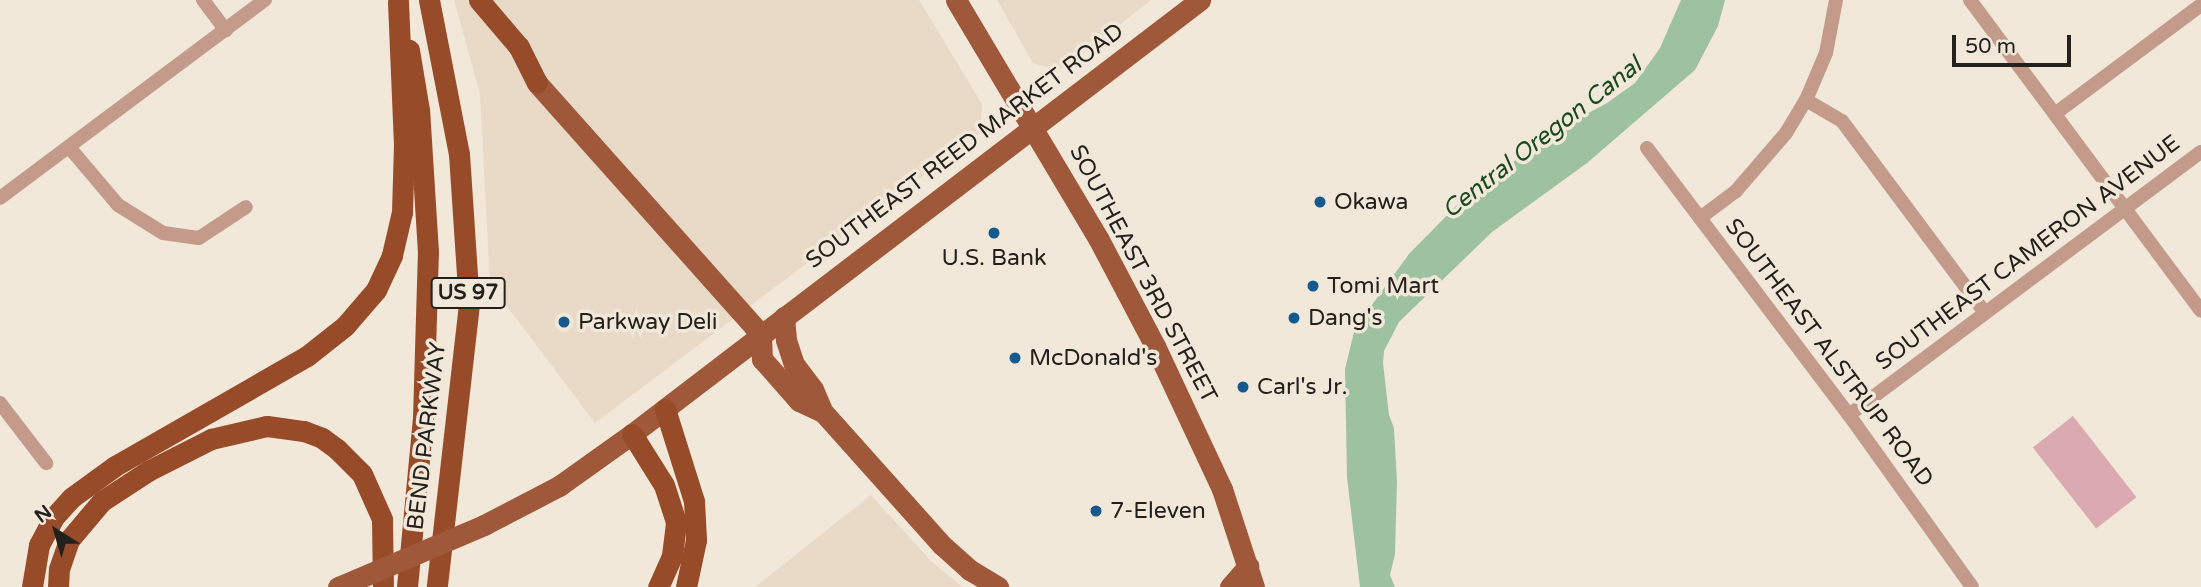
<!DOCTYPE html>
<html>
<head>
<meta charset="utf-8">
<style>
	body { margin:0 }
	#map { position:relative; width:2201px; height:587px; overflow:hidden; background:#f1e8da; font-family:"Varela Round",sans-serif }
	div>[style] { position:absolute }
	.built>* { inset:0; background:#e8dac6 }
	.green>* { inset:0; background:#dba9b0; transform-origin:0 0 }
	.water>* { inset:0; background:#9ec19f }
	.minor>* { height:14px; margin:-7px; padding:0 7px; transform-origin:7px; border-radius:7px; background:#c49b8b }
	.primary>* { height:21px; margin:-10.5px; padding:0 10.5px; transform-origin:10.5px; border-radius:10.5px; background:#9f583a }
	.trunk>* { height:21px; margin:-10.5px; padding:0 10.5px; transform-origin:10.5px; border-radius:10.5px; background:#974b29 }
	.primary-bridge>* { height:21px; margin:-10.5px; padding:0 10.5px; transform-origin:10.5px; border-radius:10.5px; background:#9f583a }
	.dots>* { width:19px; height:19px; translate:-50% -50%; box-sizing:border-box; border:4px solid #f1e8da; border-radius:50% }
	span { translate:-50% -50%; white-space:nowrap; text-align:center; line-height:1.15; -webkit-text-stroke:7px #f1e8da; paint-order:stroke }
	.shield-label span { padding:2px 5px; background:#f1e8da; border:2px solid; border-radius:5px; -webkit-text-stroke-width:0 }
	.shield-label { font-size:21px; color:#24211c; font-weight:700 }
	.street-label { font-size:23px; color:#24211c }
	.poi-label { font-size:23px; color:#24211c }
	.left { translate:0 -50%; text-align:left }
	.water-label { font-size:24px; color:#194a1d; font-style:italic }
	.north { position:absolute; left:21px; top:496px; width:70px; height:70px; -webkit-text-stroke:5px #f1e8da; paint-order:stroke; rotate:323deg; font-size:19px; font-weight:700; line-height:28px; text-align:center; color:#24211c }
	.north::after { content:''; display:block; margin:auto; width:24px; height:32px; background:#24211c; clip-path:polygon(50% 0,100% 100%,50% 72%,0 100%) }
	.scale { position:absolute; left:1952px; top:35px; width:119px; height:32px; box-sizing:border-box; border:4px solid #24211c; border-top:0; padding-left:9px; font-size:21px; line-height:24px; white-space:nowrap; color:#24211c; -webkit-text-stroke:5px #f1e8da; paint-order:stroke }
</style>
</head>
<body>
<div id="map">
	<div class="built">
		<div style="clip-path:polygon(454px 0,919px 0,982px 104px,981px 132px,595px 423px,490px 284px,480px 94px)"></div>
		<div style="clip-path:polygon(997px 0,1151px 0,1067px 66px,1057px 70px,1033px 63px)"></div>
		<div style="clip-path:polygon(871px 495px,932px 562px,963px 587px,755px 587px)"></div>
	</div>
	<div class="green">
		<div style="left:2073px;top:416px;width:103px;height:51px;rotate:52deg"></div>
	</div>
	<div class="water">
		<div style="clip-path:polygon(1681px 0,1725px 0,1718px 26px,1695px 70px,1587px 163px,1492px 232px,1399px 322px,1384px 351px,1383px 363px,1389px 415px,1394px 428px,1397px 482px,1395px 554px,1390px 575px,1395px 587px,1360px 587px,1347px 477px,1345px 369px,1355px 328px,1409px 254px,1467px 195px,1559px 129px,1607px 103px,1635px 83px,1660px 48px)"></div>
	</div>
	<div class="minor">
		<div style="left:203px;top:0;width:38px;rotate:53deg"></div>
		<div style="left:1970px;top:0;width:387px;rotate:53.4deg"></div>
		<div style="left:1806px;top:100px;width:42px;rotate:30.3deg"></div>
		<div style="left:1842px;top:121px;width:239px;rotate:53.3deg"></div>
		<div style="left:2056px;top:113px;width:181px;rotate:-36.7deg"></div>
		<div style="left:69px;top:147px;width:76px;rotate:49.8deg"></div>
		<div style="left:118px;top:205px;width:53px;rotate:31.9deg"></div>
		<div style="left:163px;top:233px;width:36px;rotate:8deg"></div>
		<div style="left:199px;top:238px;width:56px;rotate:-33.4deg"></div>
		<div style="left:1647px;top:148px;width:335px;rotate:52.9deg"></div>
		<div style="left:1849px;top:415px;width:211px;rotate:54.4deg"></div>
		<div style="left:0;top:198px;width:331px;rotate:-36.8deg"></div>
		<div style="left:1700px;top:218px;width:45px;rotate:-36.9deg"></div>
		<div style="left:1736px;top:191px;width:77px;rotate:-49.2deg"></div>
		<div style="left:1786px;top:133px;width:39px;rotate:-59deg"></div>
		<div style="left:1806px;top:100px;width:51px;rotate:-66.9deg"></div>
		<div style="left:1826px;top:53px;width:54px;rotate:-79.3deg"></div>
		<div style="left:0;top:403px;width:76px;rotate:52.5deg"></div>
		<div style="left:1849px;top:415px;width:439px;rotate:-36.8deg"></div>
	</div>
	<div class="primary">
		<div style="left:956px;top:0;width:277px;rotate:59.2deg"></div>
		<div style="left:1098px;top:238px;width:122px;rotate:62.2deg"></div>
		<div style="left:1155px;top:346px;width:158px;rotate:64.9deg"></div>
		<div style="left:1222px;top:489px;width:103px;rotate:71.9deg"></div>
		<div style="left:537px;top:83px;width:336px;rotate:48.3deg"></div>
		<div style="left:784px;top:317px;width:23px;rotate:85deg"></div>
		<div style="left:786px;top:340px;width:25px;rotate:72deg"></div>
		<div style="left:794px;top:364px;width:31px;rotate:53deg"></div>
		<div style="left:813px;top:389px;width:25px;rotate:67deg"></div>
		<div style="left:823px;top:412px;width:178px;rotate:48.2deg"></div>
		<div style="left:942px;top:545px;width:38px;rotate:42deg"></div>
		<div style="left:970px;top:570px;width:33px;rotate:31deg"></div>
		<div style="left:761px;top:334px;width:25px;rotate:88deg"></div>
		<div style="left:762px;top:359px;width:56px;rotate:48.6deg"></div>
		<div style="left:799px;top:401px;width:26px;rotate:25deg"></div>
		<div style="left:484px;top:525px;width:85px;rotate:-27.5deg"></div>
		<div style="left:559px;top:486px;width:90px;rotate:-35.5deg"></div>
		<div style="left:632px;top:434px;width:715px;rotate:-37.38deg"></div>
		<div style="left:338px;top:587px;width:18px;rotate:-22deg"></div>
		<div style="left:1230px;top:587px;width:28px;rotate:-49deg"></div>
	</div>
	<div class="trunk">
		<div style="left:429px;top:0;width:157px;rotate:79deg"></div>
		<div style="left:459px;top:154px;width:150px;rotate:86.2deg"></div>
		<div style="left:469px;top:304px;width:285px;rotate:96.5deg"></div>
		<div style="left:479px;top:0;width:62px;rotate:49.6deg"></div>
		<div style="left:519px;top:47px;width:40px;rotate:63.4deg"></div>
		<div style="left:665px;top:409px;width:96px;rotate:72.5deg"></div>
		<div style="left:694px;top:501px;width:39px;rotate:87deg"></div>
		<div style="left:696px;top:540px;width:48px;rotate:102deg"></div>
		<div style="left:632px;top:434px;width:60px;rotate:57.9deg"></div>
		<div style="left:664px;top:485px;width:40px;rotate:72deg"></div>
		<div style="left:676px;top:523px;width:33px;rotate:97deg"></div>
		<div style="left:672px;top:556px;width:34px;rotate:114deg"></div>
		<div style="left:32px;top:587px;width:43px;rotate:-80.5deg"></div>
		<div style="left:39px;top:545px;width:32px;rotate:-62deg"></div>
		<div style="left:54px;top:517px;width:25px;rotate:-48deg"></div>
		<div style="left:71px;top:498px;width:54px;rotate:-36deg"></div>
		<div style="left:115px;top:466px;width:221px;rotate:-29.8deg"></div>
		<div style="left:307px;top:356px;width:48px;rotate:-38.3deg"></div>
		<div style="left:345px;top:326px;width:48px;rotate:-49.3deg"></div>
		<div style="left:376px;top:290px;width:38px;rotate:-65deg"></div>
		<div style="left:392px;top:255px;width:44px;rotate:-76.9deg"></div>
		<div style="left:402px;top:212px;width:67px;rotate:-88.3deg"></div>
		<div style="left:404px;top:145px;width:143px;rotate:-92.4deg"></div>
		<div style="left:58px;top:587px;width:18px;rotate:-87deg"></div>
		<div style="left:59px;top:569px;width:31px;rotate:-71deg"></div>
		<div style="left:69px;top:540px;width:51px;rotate:-49.8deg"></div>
		<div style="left:102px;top:501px;width:55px;rotate:-33.1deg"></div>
		<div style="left:148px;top:471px;width:71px;rotate:-26.9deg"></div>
		<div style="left:211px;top:439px;width:57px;rotate:-13.1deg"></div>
		<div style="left:267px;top:426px;width:37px;rotate:8deg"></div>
		<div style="left:304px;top:431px;width:19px;rotate:21deg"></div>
		<div style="left:322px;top:438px;width:19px;rotate:36deg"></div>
		<div style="left:337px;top:449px;width:35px;rotate:45deg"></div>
		<div style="left:362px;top:474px;width:49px;rotate:66deg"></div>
		<div style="left:382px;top:519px;width:68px;rotate:89.2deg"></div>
		<div style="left:407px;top:587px;width:170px;rotate:-84.6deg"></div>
		<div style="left:423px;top:418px;width:166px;rotate:-88.3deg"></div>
		<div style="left:428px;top:252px;width:142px;rotate:-93.6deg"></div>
		<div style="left:419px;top:110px;width:61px;rotate:-99.5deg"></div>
	</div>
	<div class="primary-bridge">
		<div style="left:355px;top:580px;width:140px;rotate:-23.1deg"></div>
	</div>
	<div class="dots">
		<div style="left:1320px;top:202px;background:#155a8f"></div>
		<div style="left:994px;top:233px;background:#155a8f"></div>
		<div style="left:1313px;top:286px;background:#155a8f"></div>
		<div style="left:1294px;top:318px;background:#155a8f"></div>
		<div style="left:564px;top:322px;background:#155a8f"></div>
		<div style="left:1015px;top:358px;background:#155a8f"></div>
		<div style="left:1243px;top:387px;background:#155a8f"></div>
		<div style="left:1096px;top:511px;background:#155a8f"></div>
	</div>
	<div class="shield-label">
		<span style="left:468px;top:293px">US 97</span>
	</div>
	<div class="street-label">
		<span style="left:965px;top:146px;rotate:-37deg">SOUTHEAST REED MARKET ROAD</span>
		<span style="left:2028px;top:253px;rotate:-37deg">SOUTHEAST CAMERON AVENUE</span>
		<span style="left:1143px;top:274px;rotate:62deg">SOUTHEAST 3RD STREET</span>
		<span style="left:1829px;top:353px;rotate:53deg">SOUTHEAST ALSTRUP ROAD</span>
		<span style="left:427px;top:436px;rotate:-83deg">BEND PARKWAY</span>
	</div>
	<div class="poi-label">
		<span class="left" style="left:1334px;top:202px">Okawa</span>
		<span style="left:994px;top:258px">U.S. Bank</span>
		<span class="left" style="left:1327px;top:286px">Tomi Mart</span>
		<span class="left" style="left:1308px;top:318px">Dang's</span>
		<span class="left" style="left:578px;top:322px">Parkway Deli</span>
		<span class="left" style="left:1029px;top:358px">McDonald's</span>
		<span class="left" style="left:1257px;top:387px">Carl's Jr.</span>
		<span class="left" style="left:1110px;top:511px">7-Eleven</span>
	</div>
	<div class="water-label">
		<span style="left:1542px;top:138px;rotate:-38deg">Central Oregon Canal</span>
	</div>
	<div class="north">N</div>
	<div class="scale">50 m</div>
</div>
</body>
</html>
